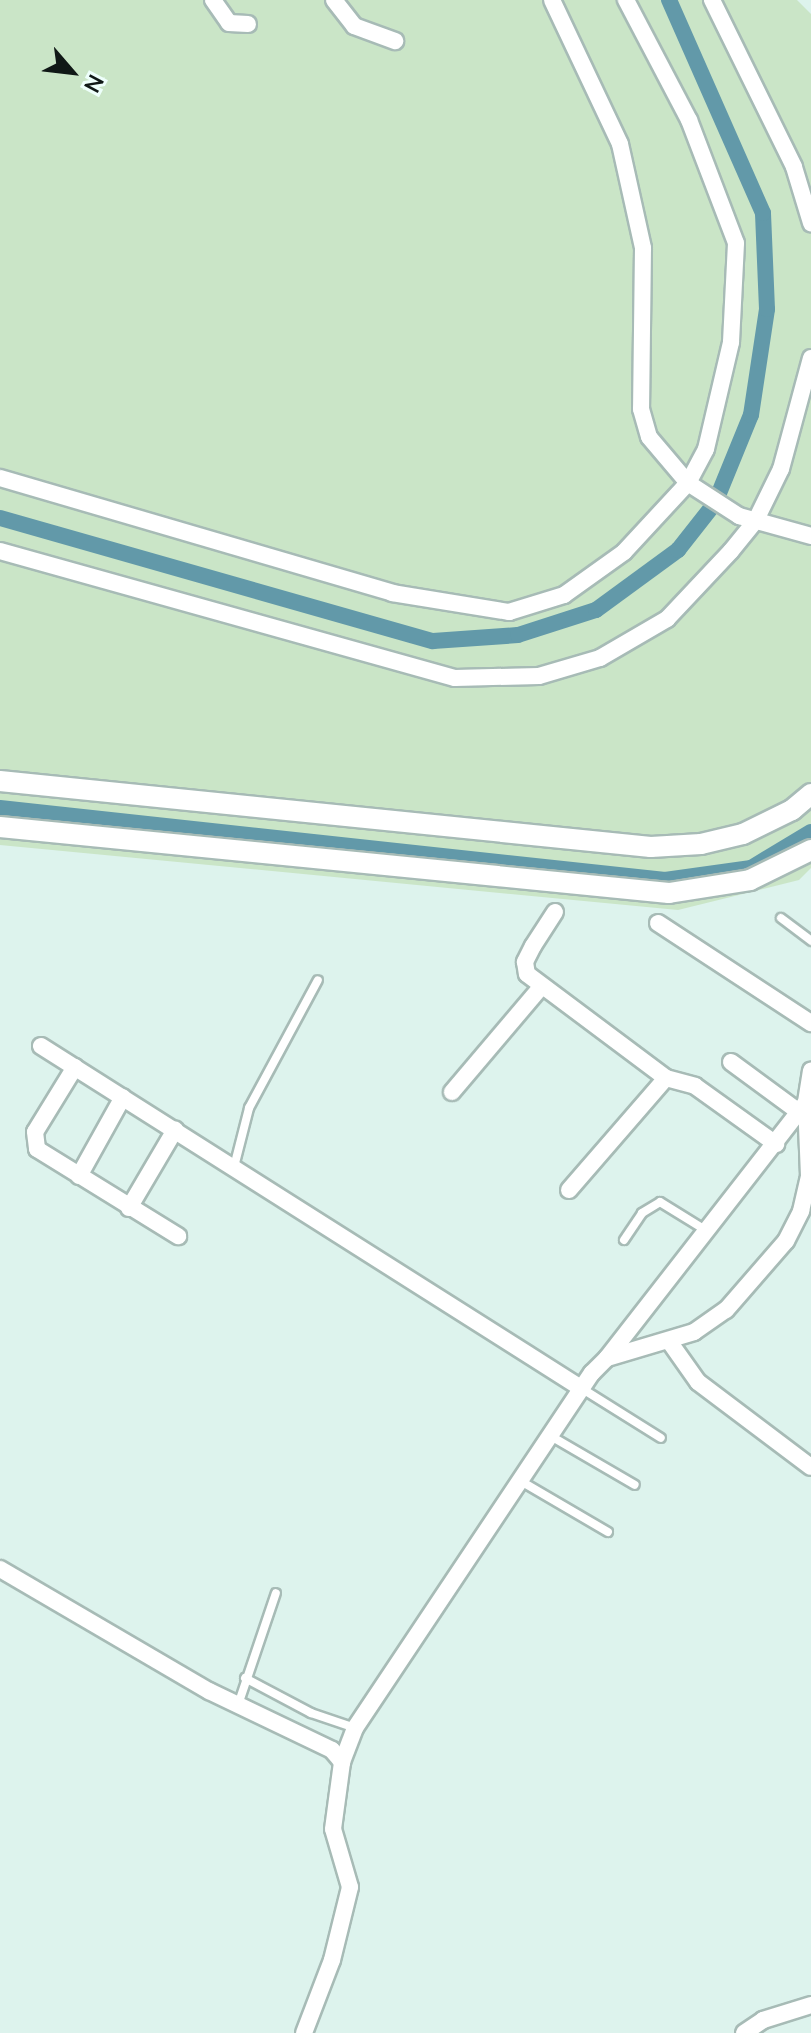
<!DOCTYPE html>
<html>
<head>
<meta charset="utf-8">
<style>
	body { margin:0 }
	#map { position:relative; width:811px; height:2033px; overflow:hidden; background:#ddf3ed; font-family:"Nunito Sans",sans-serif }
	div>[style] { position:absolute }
	.green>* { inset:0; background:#cae5c7 }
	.canal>* { height:16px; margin:-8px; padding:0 8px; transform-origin:8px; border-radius:8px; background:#6299a9 }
	.roads { filter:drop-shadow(2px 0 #a7bbb6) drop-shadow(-2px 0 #a7bbb6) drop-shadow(0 2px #a7bbb6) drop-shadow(0 -2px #a7bbb6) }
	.service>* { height:8px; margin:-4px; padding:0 4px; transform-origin:4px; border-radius:4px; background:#fff }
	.minor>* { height:16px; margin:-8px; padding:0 8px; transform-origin:8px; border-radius:8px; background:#fff }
	.tertiary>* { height:20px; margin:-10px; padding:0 10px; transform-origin:10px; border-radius:10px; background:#fff }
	span { translate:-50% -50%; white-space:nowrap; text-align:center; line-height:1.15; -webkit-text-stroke:6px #eefffb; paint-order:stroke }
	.north { position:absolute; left:32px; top:32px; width:80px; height:80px; -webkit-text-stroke:6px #eefffb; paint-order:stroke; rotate:118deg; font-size:22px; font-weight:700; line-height:32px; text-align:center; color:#101816 }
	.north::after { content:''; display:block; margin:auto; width:28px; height:36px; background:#101816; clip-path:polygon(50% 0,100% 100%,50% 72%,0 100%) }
</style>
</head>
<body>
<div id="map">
	<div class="green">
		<div style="clip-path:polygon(0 0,797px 0,811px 14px,811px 868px,799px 880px,678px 910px,0 845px)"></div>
	</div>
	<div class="canal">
		<div style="left:0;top:518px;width:450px;rotate:15.9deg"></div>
		<div style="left:433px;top:641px;width:85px;rotate:-4deg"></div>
		<div style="left:518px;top:635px;width:82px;rotate:-17.8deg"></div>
		<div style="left:596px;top:610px;width:102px;rotate:-36.2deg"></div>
		<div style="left:678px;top:550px;width:60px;rotate:-51.8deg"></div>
		<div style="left:715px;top:503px;width:95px;rotate:-67.8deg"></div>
		<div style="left:751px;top:415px;width:107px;rotate:-81.4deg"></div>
		<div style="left:767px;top:309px;width:96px;rotate:-92.4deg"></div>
		<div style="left:763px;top:213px;width:233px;rotate:-113.8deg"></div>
		<div style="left:0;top:808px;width:669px;rotate:6.18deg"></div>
		<div style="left:665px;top:880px;width:87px;rotate:-7.9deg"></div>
		<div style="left:751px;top:868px;width:70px;rotate:-31deg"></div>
	</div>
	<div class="roads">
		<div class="service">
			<div style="left:781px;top:918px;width:38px;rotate:37deg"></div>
			<div style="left:234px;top:1167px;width:61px;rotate:-75.7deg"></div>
			<div style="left:249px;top:1108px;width:145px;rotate:-61.7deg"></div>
			<div style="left:624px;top:1240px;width:32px;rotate:-56deg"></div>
			<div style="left:642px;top:1213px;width:21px;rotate:-31deg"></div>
			<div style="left:660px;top:1202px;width:55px;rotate:31.7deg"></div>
			<div style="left:581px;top:1388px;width:94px;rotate:32deg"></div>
			<div style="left:549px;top:1435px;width:99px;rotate:30.2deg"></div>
			<div style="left:519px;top:1480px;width:103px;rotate:30.3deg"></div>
			<div style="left:245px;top:1678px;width:75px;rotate:27.9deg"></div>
			<div style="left:311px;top:1713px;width:46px;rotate:18.8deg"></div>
			<div style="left:238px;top:1705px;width:118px;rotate:-71.3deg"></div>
		</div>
		<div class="minor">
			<div style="left:213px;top:0;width:28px;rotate:55deg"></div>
			<div style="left:229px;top:23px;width:19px;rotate:3deg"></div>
			<div style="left:334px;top:0;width:33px;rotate:52deg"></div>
			<div style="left:354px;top:26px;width:44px;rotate:20.1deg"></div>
			<div style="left:552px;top:0;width:159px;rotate:64.7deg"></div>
			<div style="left:620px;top:144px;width:107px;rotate:77.5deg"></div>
			<div style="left:643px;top:248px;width:161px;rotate:90.7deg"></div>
			<div style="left:641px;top:409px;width:29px;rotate:74deg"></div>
			<div style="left:649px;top:437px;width:60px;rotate:49.7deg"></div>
			<div style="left:688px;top:483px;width:61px;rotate:32.9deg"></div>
			<div style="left:739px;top:516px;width:75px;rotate:15.5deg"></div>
			<div style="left:712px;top:0;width:186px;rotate:63.8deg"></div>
			<div style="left:794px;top:167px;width:59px;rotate:73.1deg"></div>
			<div style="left:0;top:478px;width:409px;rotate:16.3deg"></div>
			<div style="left:392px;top:593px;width:119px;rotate:9.2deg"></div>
			<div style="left:509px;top:612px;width:58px;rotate:-17.2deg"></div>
			<div style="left:564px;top:595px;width:74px;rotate:-35.6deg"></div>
			<div style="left:624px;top:552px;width:94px;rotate:-47.2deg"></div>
			<div style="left:688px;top:483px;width:38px;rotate:-62deg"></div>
			<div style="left:706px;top:449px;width:110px;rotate:-76.8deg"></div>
			<div style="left:731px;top:342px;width:99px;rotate:-87.1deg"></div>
			<div style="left:736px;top:243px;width:132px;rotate:-110.9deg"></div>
			<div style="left:689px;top:120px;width:136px;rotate:-117.7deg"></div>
			<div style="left:0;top:551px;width:472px;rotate:15.6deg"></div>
			<div style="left:455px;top:678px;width:84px;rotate:-1.4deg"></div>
			<div style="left:539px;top:676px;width:64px;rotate:-16.4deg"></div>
			<div style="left:600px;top:658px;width:78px;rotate:-30.2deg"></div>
			<div style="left:667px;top:619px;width:93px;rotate:-46.7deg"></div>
			<div style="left:731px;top:551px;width:40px;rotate:-51deg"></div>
			<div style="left:756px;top:520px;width:57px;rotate:-63.9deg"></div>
			<div style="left:781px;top:469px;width:115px;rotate:-74.9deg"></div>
			<div style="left:555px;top:912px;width:40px;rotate:122.9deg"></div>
			<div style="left:533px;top:946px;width:18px;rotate:117deg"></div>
			<div style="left:525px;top:962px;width:12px;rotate:81deg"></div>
			<div style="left:527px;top:974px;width:174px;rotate:36.8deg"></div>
			<div style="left:658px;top:923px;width:183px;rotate:33.2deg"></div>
			<div style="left:41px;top:1046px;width:639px;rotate:32.35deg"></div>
			<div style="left:731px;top:1062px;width:84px;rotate:36.3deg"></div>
			<div style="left:75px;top:1067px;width:76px;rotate:121.6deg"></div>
			<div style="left:35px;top:1132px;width:17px;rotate:83deg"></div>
			<div style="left:37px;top:1149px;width:166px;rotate:31.7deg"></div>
			<div style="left:452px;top:1092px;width:138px;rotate:-49.7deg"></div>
			<div style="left:79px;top:1176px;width:90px;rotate:-60.9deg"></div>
			<div style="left:569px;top:1190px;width:148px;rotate:-49.1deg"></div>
			<div style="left:666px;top:1078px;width:30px;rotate:15deg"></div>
			<div style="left:695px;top:1086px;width:100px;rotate:35.6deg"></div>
			<div style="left:129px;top:1208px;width:91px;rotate:-59.5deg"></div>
			<div style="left:669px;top:1341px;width:50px;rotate:54.7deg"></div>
			<div style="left:698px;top:1382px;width:141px;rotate:37deg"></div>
			<div style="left:607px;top:1358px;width:324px;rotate:-52.1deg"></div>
			<div style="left:0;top:1569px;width:242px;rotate:30.3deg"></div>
			<div style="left:209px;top:1691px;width:136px;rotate:25.6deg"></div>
			<div style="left:332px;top:1750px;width:16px;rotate:50deg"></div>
			<div style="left:304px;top:2033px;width:78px;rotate:-69deg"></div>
			<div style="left:332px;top:1960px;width:75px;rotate:-76.1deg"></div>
			<div style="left:350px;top:1887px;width:60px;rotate:-106.3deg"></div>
			<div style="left:333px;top:1829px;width:68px;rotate:-82.3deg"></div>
			<div style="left:342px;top:1762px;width:36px;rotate:-69deg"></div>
			<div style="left:355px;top:1728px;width:427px;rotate:-56.3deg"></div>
			<div style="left:592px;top:1373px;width:21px;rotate:-45deg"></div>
			<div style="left:607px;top:1358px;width:91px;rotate:-16.6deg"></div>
			<div style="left:694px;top:1332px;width:39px;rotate:-35deg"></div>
			<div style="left:726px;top:1310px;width:91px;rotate:-49deg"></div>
			<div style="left:786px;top:1241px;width:34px;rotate:-63deg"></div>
			<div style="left:801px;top:1211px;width:36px;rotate:-77deg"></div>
			<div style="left:809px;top:1176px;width:74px;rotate:-92.3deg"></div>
			<div style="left:806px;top:1102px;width:32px;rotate:-81deg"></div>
			<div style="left:744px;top:2033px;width:23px;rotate:-34deg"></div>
			<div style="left:763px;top:2020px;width:50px;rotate:-17.4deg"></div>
		</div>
		<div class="tertiary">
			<div style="left:0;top:781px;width:654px;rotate:5.79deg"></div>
			<div style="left:651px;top:847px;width:50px;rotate:-3.4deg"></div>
			<div style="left:701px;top:844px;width:43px;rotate:-13.4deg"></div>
			<div style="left:743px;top:834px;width:55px;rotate:-26.1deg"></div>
			<div style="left:792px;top:810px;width:25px;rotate:-40deg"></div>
			<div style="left:0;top:827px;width:672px;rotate:5.63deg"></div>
			<div style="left:669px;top:893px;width:82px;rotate:-9.1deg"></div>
			<div style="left:750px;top:880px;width:68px;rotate:-26.2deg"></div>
		</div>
	</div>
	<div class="north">N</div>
</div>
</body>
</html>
